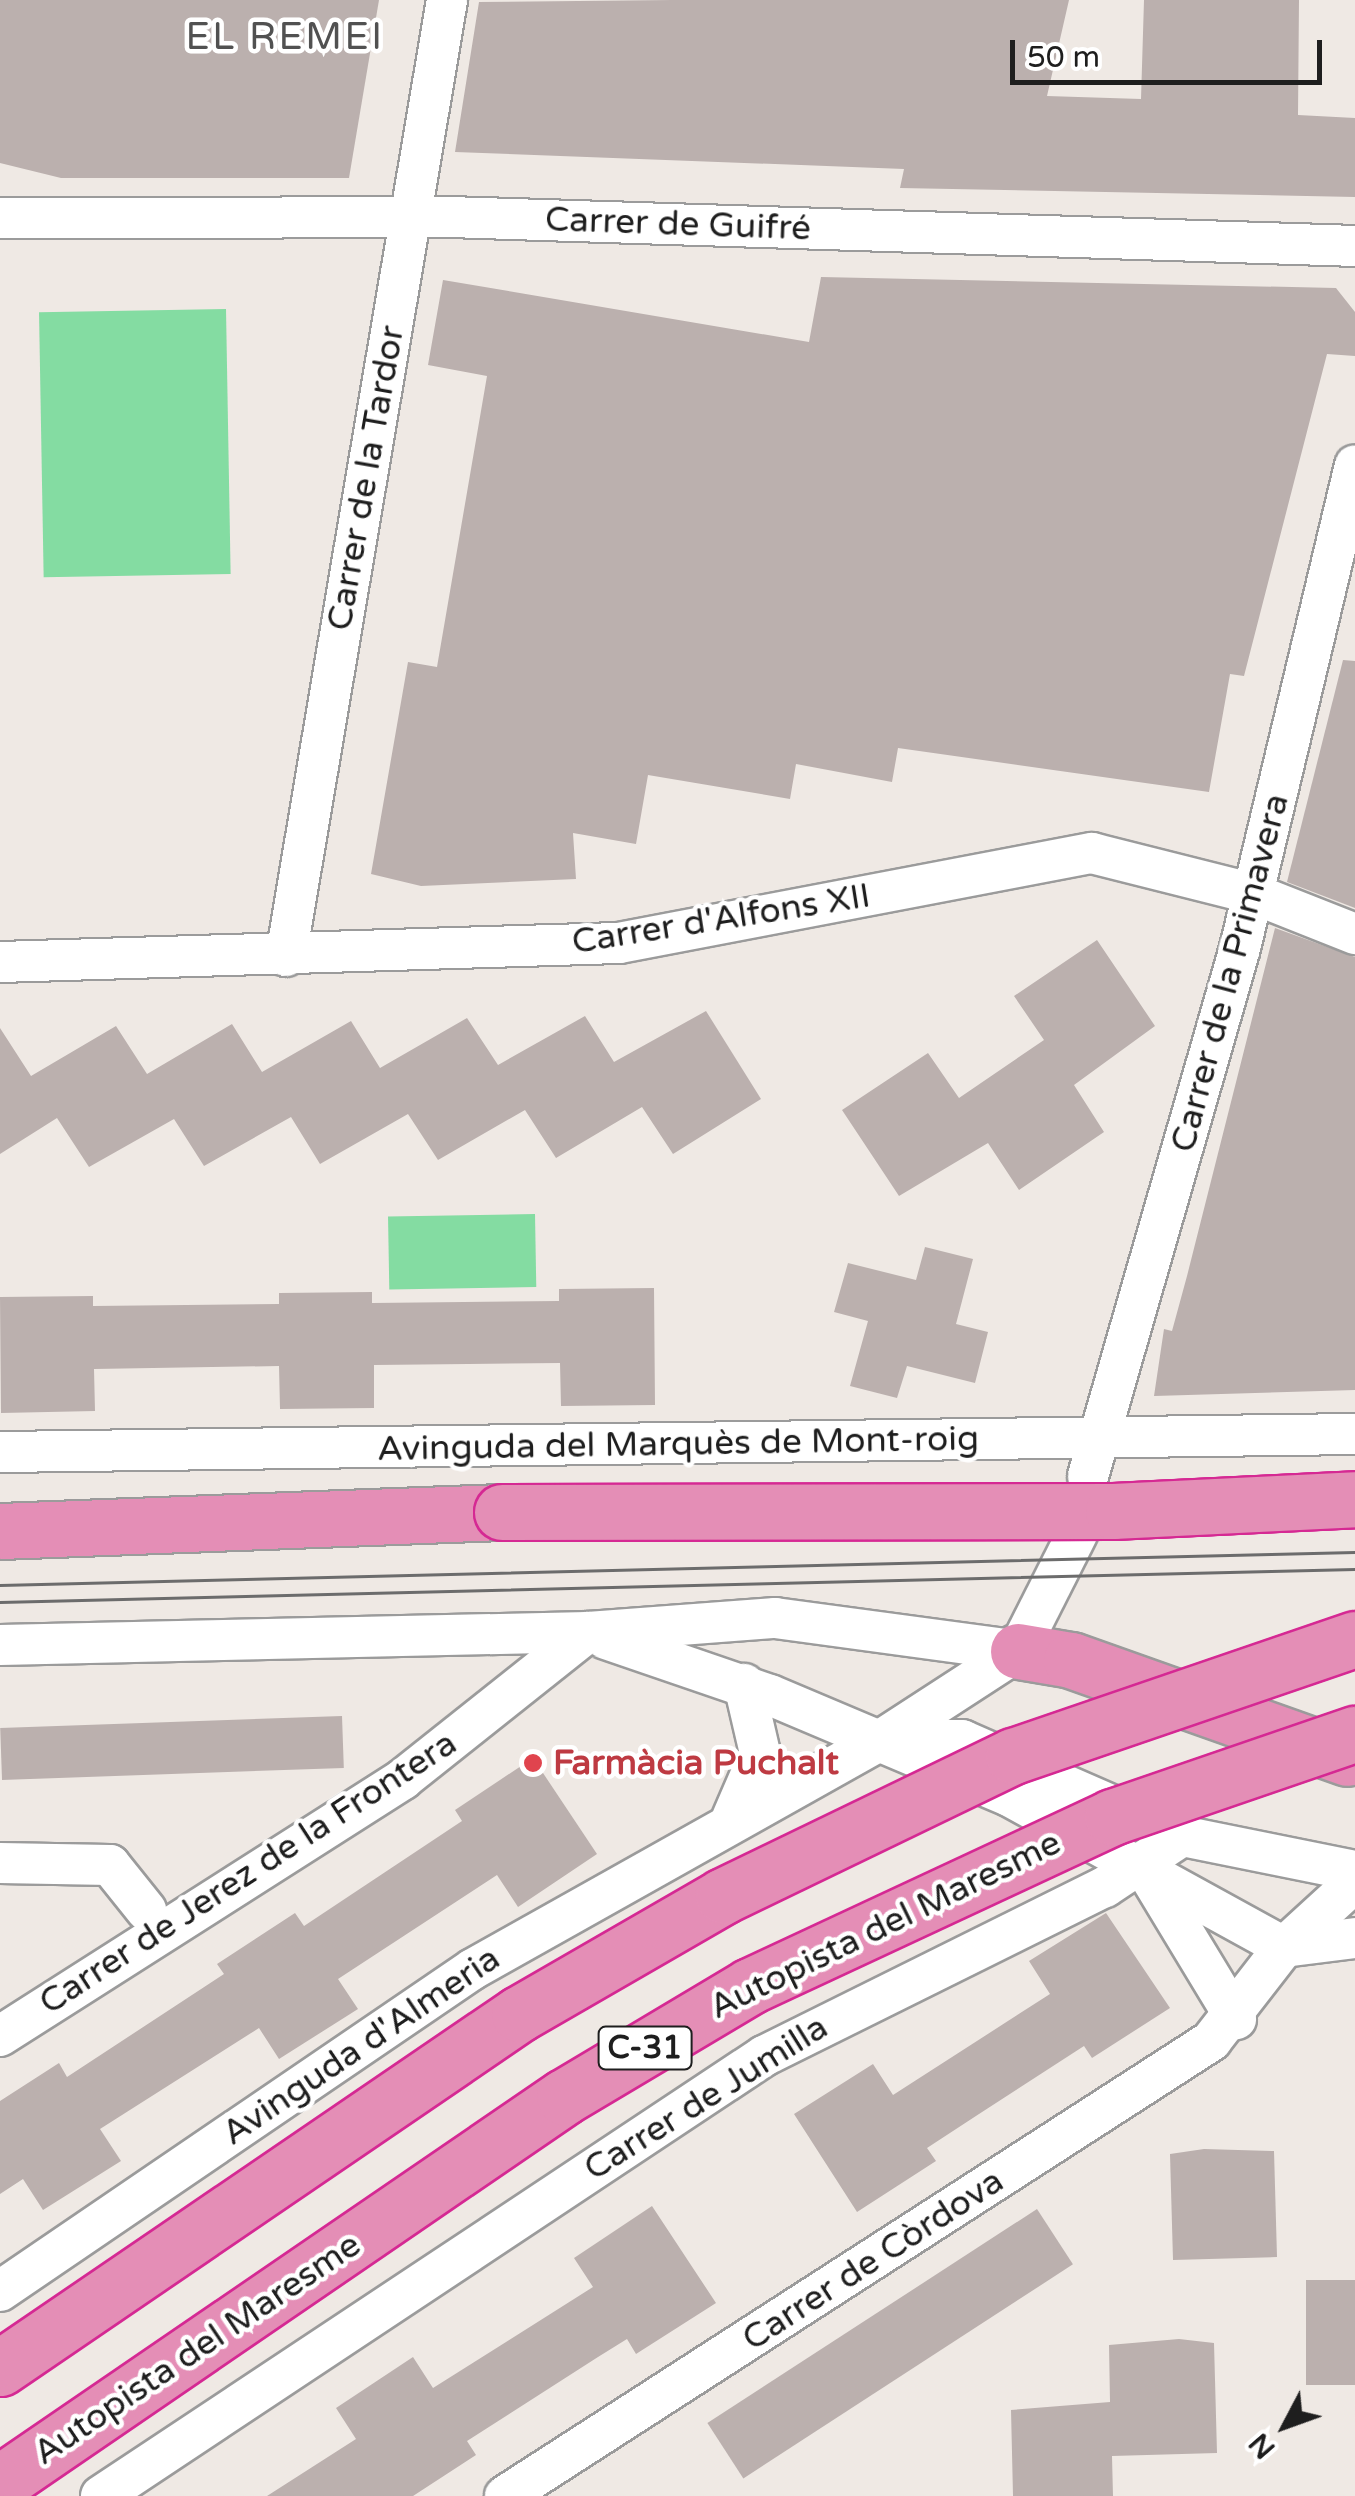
<!DOCTYPE html>
<html>
<head>
<meta charset="utf-8">
<style>
	body { margin:0 }
	#map { position:relative; width:1355px; height:2496px; overflow:hidden; background:#efe9e4; font-family:"Varela Round",sans-serif }
	div>[style] { position:absolute }
	.pitch>* { inset:0; background:#84dca2; transform-origin:0 0 }
	.building>* { inset:0; background:#bbb0ae; transform-origin:0 0 }
	.roads { filter:drop-shadow(2px 0 #9b9b9b) drop-shadow(-2px 0 #9b9b9b) drop-shadow(0 2px #9b9b9b) drop-shadow(0 -2px #9b9b9b) }
	.street>* { height:40px; margin:-20px; padding:0 20px; transform-origin:20px; border-radius:20px; background:#fff }
	.highway>* { height:55px; margin:-27.5px; padding:0 27.5px; transform-origin:27.5px; border-radius:27.5px; background:#e48eb6 }
	.tram>* { height:2.5px; margin:-1.25px; padding:0 1.25px; transform-origin:1.25px; border-radius:1.25px; background:#6c6c6c }
	.bridges { filter:drop-shadow(2px 0 #d52993) drop-shadow(-2px 0 #d52993) drop-shadow(0 2px #d52993) drop-shadow(0 -2px #d52993) }
	.highway-bridge>* { height:55px; margin:-27.5px; padding:0 27.5px; transform-origin:27.5px; border-radius:27.5px; background:#e48eb6 }
	.dots>* { width:28px; height:28px; translate:-50% -50%; box-sizing:border-box; border:5px solid #fff; border-radius:50% }
	span { translate:-50% -50%; white-space:nowrap; text-align:center; line-height:1.15; -webkit-text-stroke:9px #fff; paint-order:stroke }
	.shield-label span { padding:2px 8px; background:#fff; border:2px solid; border-radius:8px; -webkit-text-stroke-width:0 }
	.shield-label { font-size:32px; color:#1e1e1e; font-weight:700 }
	.street-label { font-size:35px; color:#1e1e1e }
	.health-label { font-size:35px; color:#be3a42; font-weight:700 }
	.left { translate:0 -50%; text-align:left }
	.neighbourhood-label { font-size:38px; color:#515151; letter-spacing:2.5px }
	.north { position:absolute; left:1235px; top:2376px; width:100px; height:100px; -webkit-text-stroke:8px #fff; paint-order:stroke; rotate:229deg; font-size:28px; font-weight:700; line-height:40px; text-align:center; color:#1e1e1e }
	.north::after { content:''; display:block; margin:auto; width:35px; height:45px; background:#1e1e1e; clip-path:polygon(50% 0,100% 100%,50% 72%,0 100%) }
	.scale { position:absolute; left:1010px; top:40px; width:312px; height:45px; box-sizing:border-box; border:5px solid #1e1e1e; border-top:0; padding-left:12px; font-size:30px; line-height:35px; white-space:nowrap; color:#1e1e1e; -webkit-text-stroke:8px #fff; paint-order:stroke }
</style>
</head>
<body>
<div id="map">
	<div class="pitch">
		<div style="left:226px;top:309px;width:265px;height:187px;rotate:89deg"></div>
		<div style="left:535px;top:1214px;width:73px;height:147px;rotate:89deg"></div>
	</div>
	<div class="building">
		<div style="clip-path:polygon(0 0,379px 0,349px 178px,61px 178px,0 163px)"></div>
		<div style="clip-path:polygon(672px 0,1069px 0,1047px 96px,1141px 99px,1144px 0,1299px 0,1298px 115px,1355px 118px,1355px 197px,900px 188px,904px 169px,455px 152px,479px 2px)"></div>
		<div style="clip-path:polygon(821px 277px,1336px 288px,1355px 312px,1355px 356px,1327px 354px,1244px 676px,1230px 674px,1209px 792px,898px 748px,892px 782px,796px 764px,790px 799px,648px 775px,636px 844px,573px 833px,576px 879px,421px 886px,371px 874px,408px 662px,437px 667px,487px 376px,428px 365px,443px 280px,809px 342px)"></div>
		<div style="clip-path:polygon(1343px 660px,1355px 661px,1355px 908px,1287px 882px)"></div>
		<div style="clip-path:polygon(1275px 928px,1355px 957px,1355px 1390px,1154px 1396px,1164px 1329px,1172px 1331px,1187px 1276px)"></div>
		<div style="clip-path:polygon(1097px 940px,1155px 1026px,1074px 1085px,1104px 1132px,1019px 1190px,988px 1143px,899px 1196px,842px 1110px,928px 1053px,959px 1098px,1044px 1040px,1014px 996px)"></div>
		<div style="clip-path:polygon(706px 1011px,761px 1099px,673px 1154px,642px 1107px,556px 1158px,525px 1110px,438px 1160px,408px 1114px,320px 1164px,291px 1117px,204px 1166px,174px 1119px,89px 1167px,57px 1118px,0 1154px,0 1028px,31px 1076px,116px 1026px,147px 1074px,232px 1024px,262px 1072px,351px 1021px,380px 1068px,467px 1018px,498px 1065px,585px 1016px,614px 1062px)"></div>
		<div style="clip-path:polygon(925px 1247px,973px 1259px,956px 1324px,988px 1332px,975px 1383px,907px 1366px,897px 1398px,850px 1386px,868px 1321px,834px 1312px,848px 1263px,916px 1280px)"></div>
		<div style="clip-path:polygon(654px 1288px,655px 1405px,561px 1406px,560px 1363px,468px 1364px,374px 1365px,374px 1408px,280px 1409px,279px 1366px,94px 1369px,95px 1411px,1px 1413px,0 1297px,93px 1296px,93px 1306px,279px 1304px,279px 1293px,372px 1292px,372px 1303px,559px 1301px,559px 1289px)"></div>
		<div style="left:342px;top:1716px;width:52px;height:342px;rotate:88deg"></div>
		<div style="clip-path:polygon(533px 1758px,597px 1854px,518px 1907px,497px 1875px,338px 1979px,358px 2009px,279px 2059px,259px 2028px,100px 2129px,121px 2161px,43px 2210px,23px 2179px,0 2194px,0 2101px,59px 2063px,67px 2077px,224px 1974px,217px 1964px,295px 1913px,304px 1926px,462px 1821px,455px 1810px)"></div>
		<div style="clip-path:polygon(1106px 1913px,1170px 2008px,1092px 2058px,1084px 2046px,979px 2114px,927px 2148px,936px 2161px,857px 2212px,794px 2114px,873px 2064px,893px 2095px,1050px 1994px,1029px 1961px)"></div>
		<div style="clip-path:polygon(1204px 2149px,1274px 2151px,1277px 2257px,1173px 2260px,1170px 2154px)"></div>
		<div style="clip-path:polygon(652px 2206px,716px 2303px,636px 2354px,627px 2339px,598px 2357px,467px 2441px,476px 2455px,413px 2496px,267px 2496px,356px 2439px,336px 2408px,413px 2357px,433px 2388px,593px 2287px,574px 2258px)"></div>
		<div style="left:1037px;top:2209px;width:66px;height:393px;rotate:57deg"></div>
		<div style="left:1355px;top:2280px;width:105px;height:49px;rotate:90deg"></div>
		<div style="clip-path:polygon(1179px 2339px,1214px 2343px,1217px 2453px,1112px 2456px,1113px 2496px,1013px 2496px,1011px 2410px,1110px 2402px,1109px 2345px)"></div>
	</div>
	<div class="roads">
		<div class="street">
			<div style="left:0;top:218px;width:449px;rotate:-0.1deg"></div>
			<div style="left:449px;top:217px;width:906px;rotate:1.83deg"></div>
			<div style="left:286px;top:956px;width:969px;rotate:-80.44deg"></div>
			<div style="left:0;top:962px;width:619px;rotate:-1.76deg"></div>
			<div style="left:619px;top:943px;width:481px;rotate:-10.8deg"></div>
			<div style="left:1092px;top:853px;width:167px;rotate:14.2deg"></div>
			<div style="left:1254px;top:894px;width:109px;rotate:21.6deg"></div>
			<div style="left:0;top:1452px;width:1355px;rotate:-0.76deg"></div>
			<div style="left:1088px;top:1476px;width:549px;rotate:-73.94deg"></div>
			<div style="left:1240px;top:948px;width:496px;rotate:-76.6deg"></div>
			<div style="left:606px;top:1639px;width:173px;rotate:18.9deg"></div>
			<div style="left:770px;top:1695px;width:259px;rotate:22.9deg"></div>
			<div style="left:1009px;top:1796px;width:314px;rotate:28.8deg"></div>
			<div style="left:0;top:1645px;width:588px;rotate:-1.27deg"></div>
			<div style="left:588px;top:1632px;width:188px;rotate:-4.3deg"></div>
			<div style="left:775px;top:1618px;width:245px;rotate:7.7deg"></div>
			<div style="left:1018px;top:1651px;width:131px;rotate:-63.2deg"></div>
			<div style="left:900px;top:1740px;width:62px"></div>
			<div style="left:962px;top:1740px;width:240px;rotate:23.6deg"></div>
			<div style="left:1182px;top:1836px;width:177px;rotate:11.4deg"></div>
			<div style="left:732px;top:1818px;width:71px;rotate:-66.7deg"></div>
			<div style="left:760px;top:1753px;width:71px;rotate:-103.1deg"></div>
			<div style="left:0;top:1863px;width:110px;rotate:1deg"></div>
			<div style="left:110px;top:1865px;width:58px;rotate:51.3deg"></div>
			<div style="left:1147px;top:1872px;width:172px;rotate:58.8deg"></div>
			<div style="left:1284px;top:1947px;width:72px;rotate:-7.2deg"></div>
			<div style="left:0;top:2036px;width:478px;rotate:-32.5deg"></div>
			<div style="left:403px;top:1779px;width:236px;rotate:-38.5deg"></div>
			<div style="left:0;top:2291px;width:572px;rotate:-34.25deg"></div>
			<div style="left:473px;top:1969px;width:468px;rotate:-29.3deg"></div>
			<div style="left:881px;top:1740px;width:163px;rotate:-33deg"></div>
			<div style="left:101px;top:2496px;width:796px;rotate:-33.57deg"></div>
			<div style="left:764px;top:2056px;width:381px;rotate:-26.4deg"></div>
			<div style="left:1105px;top:1887px;width:92px;rotate:-33.5deg"></div>
			<div style="left:505px;top:2496px;width:840px;rotate:-32.8deg"></div>
			<div style="left:1211px;top:2041px;width:119px;rotate:-52.2deg"></div>
			<div style="left:1284px;top:1947px;width:96px;rotate:-42.5deg"></div>
		</div>
		<div class="highway">
			<div style="left:0;top:1531px;width:502px;rotate:-2.17deg"></div>
			<div style="left:1018px;top:1651px;width:54px;rotate:9.6deg"></div>
			<div style="left:1071px;top:1660px;width:293px;rotate:19.5deg"></div>
		</div>
	</div>
	<div class="tram">
		<div style="left:0;top:1585px;width:1355px;rotate:-1.4deg"></div>
		<div style="left:0;top:1602px;width:1355px;rotate:-1.4deg"></div>
	</div>
	<div class="bridges">
		<div class="highway-bridge">
			<div style="left:502px;top:1512px;width:611px;rotate:-0.09deg"></div>
			<div style="left:1113px;top:1511px;width:242px;rotate:-2.8deg"></div>
			<div style="left:0;top:2368px;width:628px;rotate:-34.3deg"></div>
			<div style="left:519px;top:2014px;width:236px;rotate:-30deg"></div>
			<div style="left:723px;top:1896px;width:322px;rotate:-25.8deg"></div>
			<div style="left:1013px;top:1756px;width:361px;rotate:-18.9deg"></div>
			<div style="left:0;top:2483px;width:683px;rotate:-34.39deg"></div>
			<div style="left:564px;top:2097px;width:217px;rotate:-30.8deg"></div>
			<div style="left:750px;top:1986px;width:400px;rotate:-25deg"></div>
			<div style="left:1112px;top:1817px;width:257px;rotate:-18.9deg"></div>
		</div>
	</div>
	<div class="dots">
		<div style="left:533px;top:1763px;background:#e0444e"></div>
	</div>
	<div class="shield-label">
		<span style="left:645px;top:2048px">C-31</span>
	</div>
	<div class="street-label">
		<span style="left:678px;top:224px;rotate:2deg">Carrer de Guifré</span>
		<span style="left:366px;top:478px;rotate:-80deg">Carrer de la Tardor</span>
		<span style="left:721px;top:919px;rotate:-9deg">Carrer d'Alfons XII</span>
		<span style="left:1230px;top:973px;rotate:-75deg">Carrer de la Primavera</span>
		<span style="left:678px;top:1444px;rotate:-1deg">Avinguda del Marquès de Mont-roig</span>
		<span style="left:248px;top:1873px;rotate:-33deg">Carrer de Jerez de la Frontera</span>
		<span style="left:885px;top:1925px;rotate:-26deg">Autopista del Maresme</span>
		<span style="left:361px;top:2046px;rotate:-34deg">Avinguda d'Almeria</span>
		<span style="left:706px;top:2098px;rotate:-32deg">Carrer de Jumilla</span>
		<span style="left:873px;top:2260px;rotate:-33deg">Carrer de Còrdova</span>
		<span style="left:197px;top:2349px;rotate:-34deg">Autopista del Maresme</span>
	</div>
	<div class="health-label">
		<span class="left" style="left:553px;top:1763px">Farmàcia Puchalt</span>
	</div>
	<div class="neighbourhood-label">
		<span style="left:285px;top:38px">EL REMEI</span>
	</div>
	<div class="north">N</div>
	<div class="scale">50 m</div>
</div>
</body>
</html>
